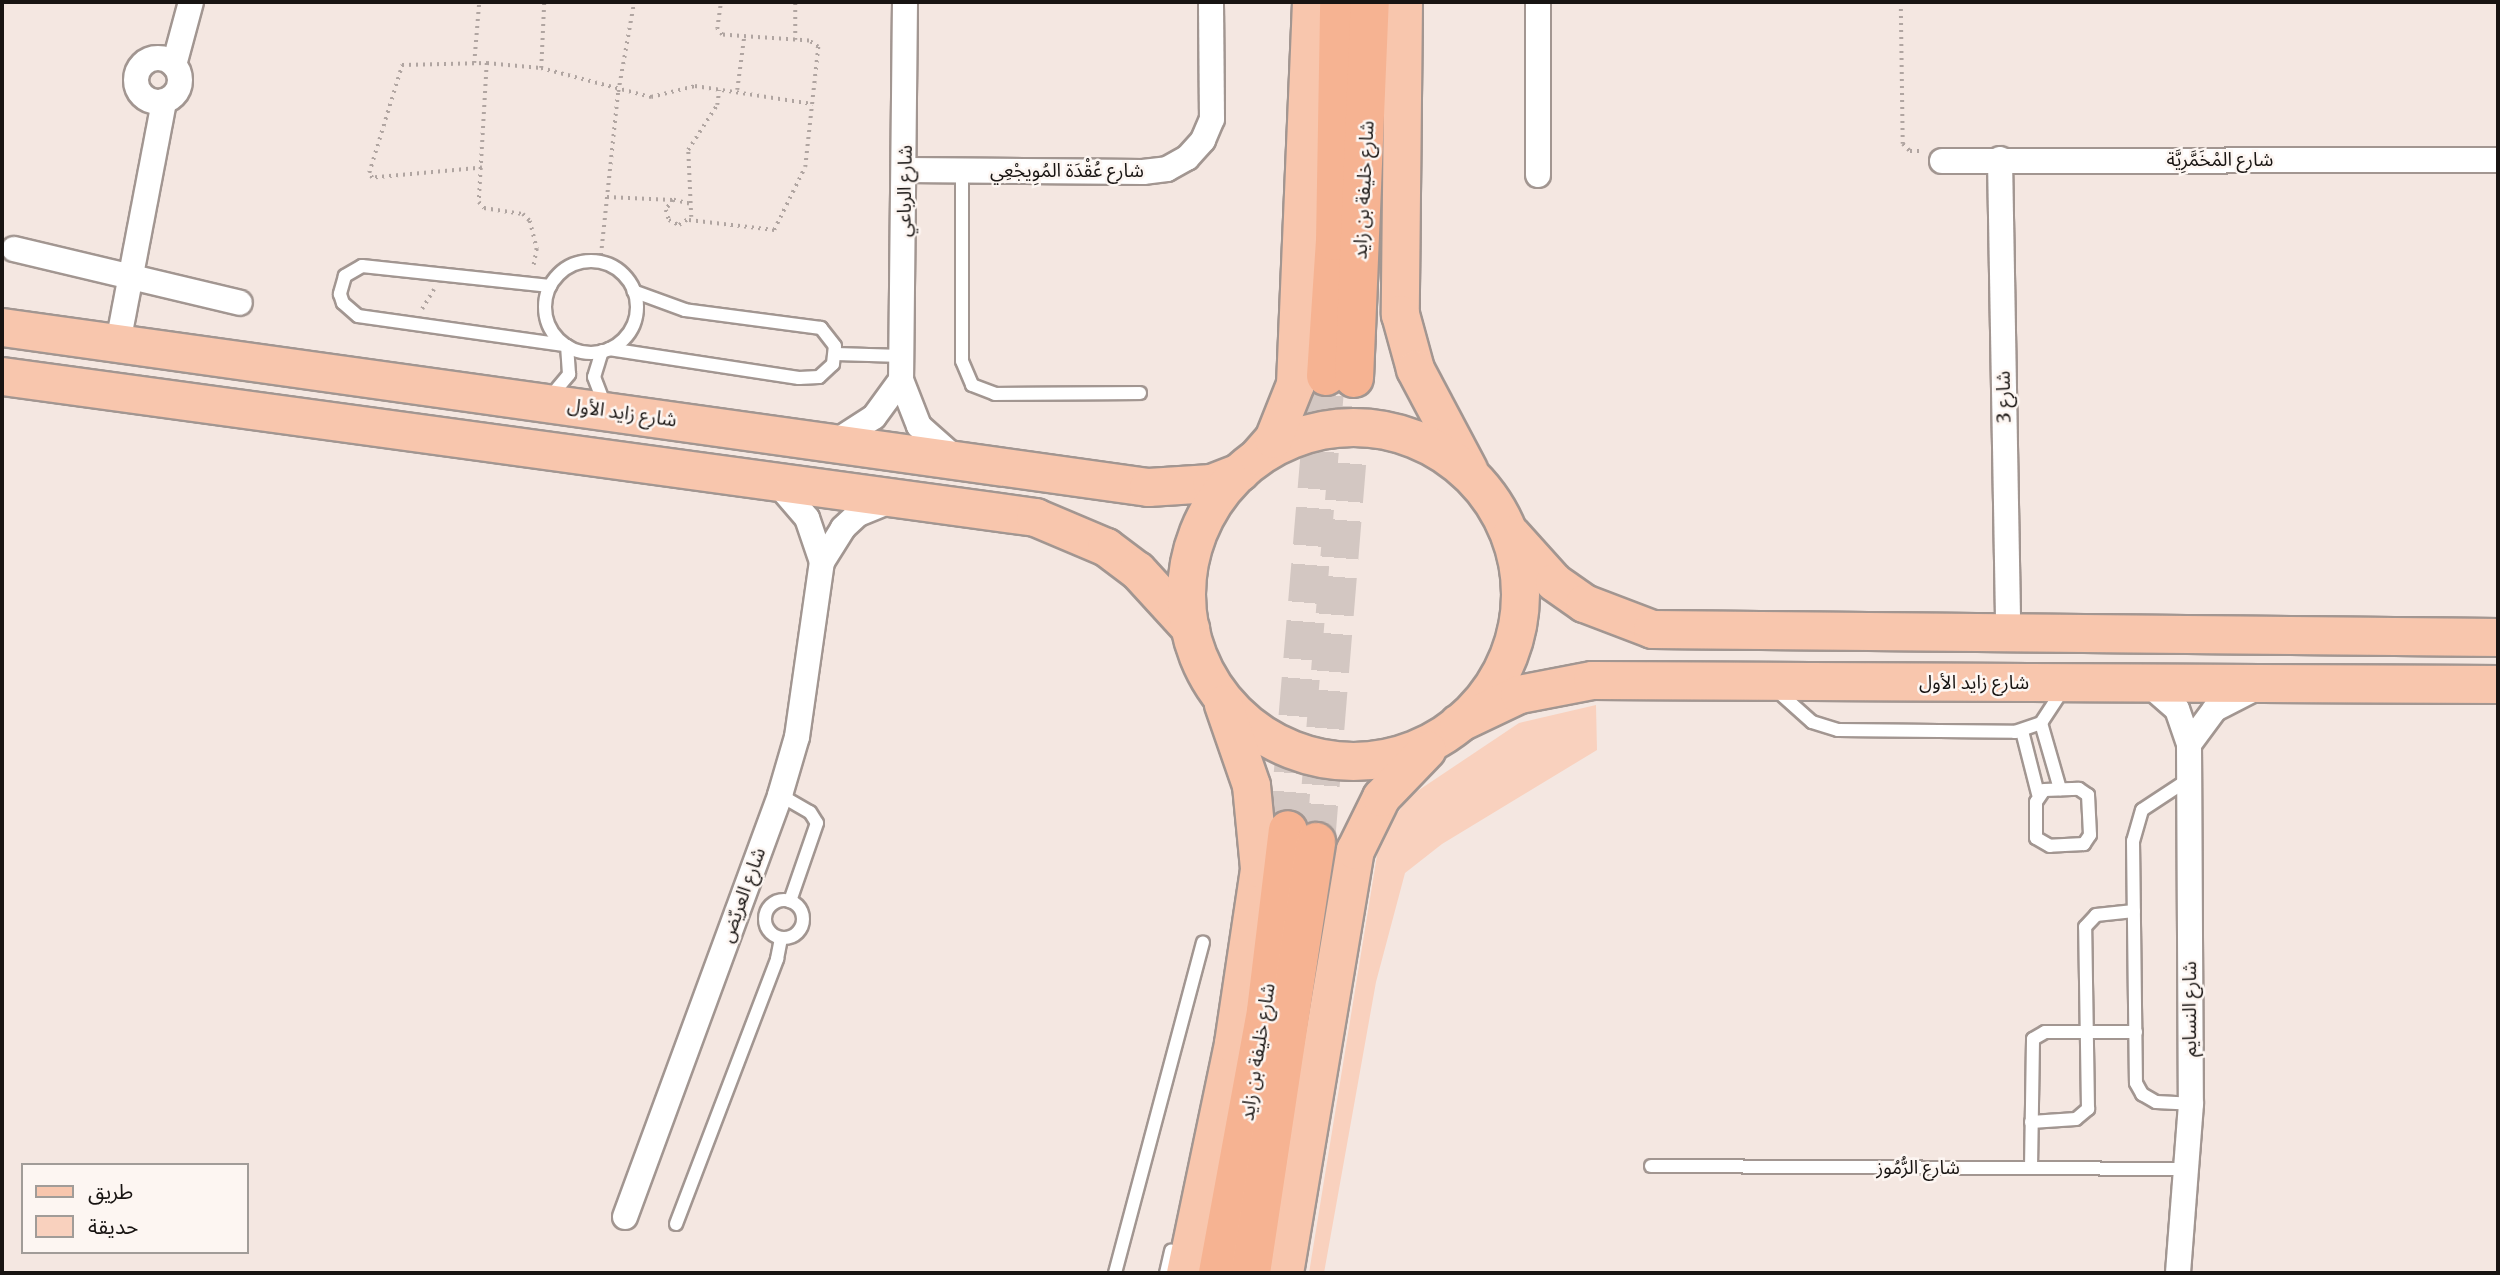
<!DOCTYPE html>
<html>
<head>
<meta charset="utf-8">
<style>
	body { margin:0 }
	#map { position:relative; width:2500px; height:1275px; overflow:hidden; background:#f4e7e1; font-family:Merriweather,"Noto Sans Arabic",serif }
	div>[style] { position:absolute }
	.green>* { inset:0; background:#f9d1be }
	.trunk-tunnel>* { height:38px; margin-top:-19px; transform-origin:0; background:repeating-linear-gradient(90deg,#d3c7c2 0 38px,transparent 0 57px) }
	.path>* { height:3.5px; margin-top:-1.75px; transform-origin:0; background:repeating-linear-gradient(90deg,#b0a5a1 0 2px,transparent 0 7px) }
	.roads { filter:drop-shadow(2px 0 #a29691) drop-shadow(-2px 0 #a29691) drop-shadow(0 2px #a29691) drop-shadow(0 -2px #a29691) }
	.service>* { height:12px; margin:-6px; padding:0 6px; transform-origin:6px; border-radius:6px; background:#fff }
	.service>.ring { margin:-6px; padding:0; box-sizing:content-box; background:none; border:12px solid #fff; border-radius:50% }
	.minor>* { height:24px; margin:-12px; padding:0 12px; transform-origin:12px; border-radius:12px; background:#fff }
	.minor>.ring { margin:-12px; padding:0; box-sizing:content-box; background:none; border:24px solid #fff; border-radius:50% }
	.primary>* { height:37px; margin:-18.5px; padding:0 18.5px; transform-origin:18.5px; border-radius:18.5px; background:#f8c6ad }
	.primary>.ring { margin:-18.5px; padding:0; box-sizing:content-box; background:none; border:37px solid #f8c6ad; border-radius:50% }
	.trunk>* { height:38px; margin:-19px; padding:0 19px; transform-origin:19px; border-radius:19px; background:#f6b392 }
	span { translate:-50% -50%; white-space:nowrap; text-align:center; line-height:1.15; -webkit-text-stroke:5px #fdf6f2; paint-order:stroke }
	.street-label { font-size:19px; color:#181412 }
	.frame { position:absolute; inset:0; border:4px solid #181412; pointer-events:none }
	.legend { position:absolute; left:21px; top:1163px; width:228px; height:91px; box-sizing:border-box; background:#fdf6f2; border:2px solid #a19c98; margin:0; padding:9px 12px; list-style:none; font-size:21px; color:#181412 }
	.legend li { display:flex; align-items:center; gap:14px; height:35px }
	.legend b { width:35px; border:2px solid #a19c98 }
</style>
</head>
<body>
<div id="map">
	<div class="green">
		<div style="clip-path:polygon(1596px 705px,1597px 750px,1442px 844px,1405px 873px,1376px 982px,1324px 1273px,1309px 1273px,1380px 837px,1410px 796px,1519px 723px)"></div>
	</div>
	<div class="trunk-tunnel">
		<div style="left:1288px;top:830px;width:456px;rotate:-85.2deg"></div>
		<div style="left:1316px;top:842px;width:466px;rotate:-85.3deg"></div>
	</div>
	<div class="path">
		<div style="left:1901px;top:2px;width:142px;rotate:89.2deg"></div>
		<div style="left:1903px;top:144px;width:10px;rotate:45deg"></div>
		<div style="left:1910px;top:151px;width:14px"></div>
		<div style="left:795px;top:40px;width:38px;rotate:-90deg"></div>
		<div style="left:474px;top:63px;width:61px;rotate:-85.3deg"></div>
		<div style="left:487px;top:63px;width:139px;rotate:93.3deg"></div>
		<div style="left:479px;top:202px;width:8px;rotate:50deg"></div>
		<div style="left:484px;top:208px;width:39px;rotate:9deg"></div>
		<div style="left:523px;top:214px;width:10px;rotate:45deg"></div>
		<div style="left:530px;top:221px;width:29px;rotate:76deg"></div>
		<div style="left:537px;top:249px;width:20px;rotate:101deg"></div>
		<div style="left:541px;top:68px;width:66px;rotate:-87.4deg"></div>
		<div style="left:737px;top:90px;width:53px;rotate:-82.5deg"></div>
		<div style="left:482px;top:168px;width:110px;rotate:174.8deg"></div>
		<div style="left:372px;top:178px;width:6px;rotate:-121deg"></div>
		<div style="left:369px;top:173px;width:113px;rotate:-73deg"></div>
		<div style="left:402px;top:65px;width:85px;rotate:-1.3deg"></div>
		<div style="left:487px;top:63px;width:54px;rotate:5.3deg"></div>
		<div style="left:541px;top:68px;width:114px;rotate:14.8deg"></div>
		<div style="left:651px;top:97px;width:45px;rotate:-14deg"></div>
		<div style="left:695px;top:86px;width:119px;rotate:8.7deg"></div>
		<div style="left:607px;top:197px;width:66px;rotate:2.6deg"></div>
		<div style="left:689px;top:204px;width:16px;rotate:-166deg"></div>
		<div style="left:673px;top:200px;width:12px;rotate:125deg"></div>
		<div style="left:666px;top:210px;width:10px;rotate:73deg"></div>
		<div style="left:669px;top:220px;width:11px;rotate:27deg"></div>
		<div style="left:679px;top:225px;width:14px;rotate:-34deg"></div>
		<div style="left:691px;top:217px;width:67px;rotate:-92.6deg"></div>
		<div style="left:688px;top:150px;width:54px;rotate:-57.2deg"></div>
		<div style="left:717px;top:105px;width:15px;rotate:-82deg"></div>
		<div style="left:689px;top:220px;width:86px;rotate:6.7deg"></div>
		<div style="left:774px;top:230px;width:70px;rotate:-63.8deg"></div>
		<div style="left:805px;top:167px;width:121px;rotate:-83.8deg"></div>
		<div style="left:818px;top:47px;width:11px;rotate:-146deg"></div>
		<div style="left:809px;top:41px;width:87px;rotate:-176.1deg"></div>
		<div style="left:722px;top:35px;width:8px;rotate:-130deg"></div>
		<div style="left:717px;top:29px;width:27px;rotate:-82deg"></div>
		<div style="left:600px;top:262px;width:171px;rotate:-84deg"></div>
		<div style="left:618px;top:92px;width:91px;rotate:-79.9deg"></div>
		<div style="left:422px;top:309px;width:23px;rotate:-59deg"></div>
	</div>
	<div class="roads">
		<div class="service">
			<div style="left:962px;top:170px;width:191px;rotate:90deg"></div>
			<div style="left:962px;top:361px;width:26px;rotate:67deg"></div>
			<div style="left:972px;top:385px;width:25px;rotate:21deg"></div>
			<div style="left:995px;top:394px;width:145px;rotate:-0.4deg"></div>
			<div class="ring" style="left:545px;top:261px;width:80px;height:80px"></div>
			<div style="left:550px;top:286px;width:189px;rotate:-173.9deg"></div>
			<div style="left:362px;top:266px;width:20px;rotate:150deg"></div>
			<div style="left:345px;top:276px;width:19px;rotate:106deg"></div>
			<div style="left:340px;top:294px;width:9px;rotate:72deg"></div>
			<div style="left:343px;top:303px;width:20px;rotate:41deg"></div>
			<div style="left:358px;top:316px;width:208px;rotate:8deg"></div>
			<div style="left:609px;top:349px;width:192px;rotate:8.7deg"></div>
			<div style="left:799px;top:378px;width:20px;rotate:-3deg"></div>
			<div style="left:819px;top:377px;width:19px;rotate:-43deg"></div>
			<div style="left:833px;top:364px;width:18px;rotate:-84deg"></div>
			<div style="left:835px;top:346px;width:23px;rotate:-128deg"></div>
			<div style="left:821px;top:328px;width:137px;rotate:-172.5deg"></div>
			<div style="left:685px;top:310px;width:55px;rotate:-159.9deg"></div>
			<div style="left:602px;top:351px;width:27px;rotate:107deg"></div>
			<div style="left:594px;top:377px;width:31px;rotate:69deg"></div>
			<div style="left:836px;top:354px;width:66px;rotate:1.7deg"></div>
			<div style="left:550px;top:397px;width:30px;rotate:-50deg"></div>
			<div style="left:569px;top:374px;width:28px;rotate:-94deg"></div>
			<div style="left:1774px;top:688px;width:51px;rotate:41.8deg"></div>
			<div style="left:1812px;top:722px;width:27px;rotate:17deg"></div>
			<div style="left:1838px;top:730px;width:177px;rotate:0.6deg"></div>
			<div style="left:2015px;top:732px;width:28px;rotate:-19deg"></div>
			<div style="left:2041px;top:723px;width:42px;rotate:-56.7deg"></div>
			<div style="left:2041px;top:723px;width:69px;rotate:73.9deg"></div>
			<div style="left:2022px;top:731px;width:65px;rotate:75.7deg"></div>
			<div style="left:2189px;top:779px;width:56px;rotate:146.6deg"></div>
			<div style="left:2142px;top:810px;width:32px;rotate:106deg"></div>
			<div style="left:2133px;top:841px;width:242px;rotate:89.3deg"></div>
			<div style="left:2136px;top:1083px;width:13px;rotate:61deg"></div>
			<div style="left:2142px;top:1094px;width:16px;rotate:30deg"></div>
			<div style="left:2156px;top:1102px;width:35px;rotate:3deg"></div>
			<div style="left:2044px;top:790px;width:35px;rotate:-2deg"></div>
			<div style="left:2079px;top:789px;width:11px;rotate:34deg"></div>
			<div style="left:2088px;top:795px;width:40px;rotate:87.1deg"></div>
			<div style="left:2090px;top:835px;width:11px;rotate:124deg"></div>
			<div style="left:2084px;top:844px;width:34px;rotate:177deg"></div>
			<div style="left:2050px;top:846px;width:16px;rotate:-150deg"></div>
			<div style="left:2036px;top:838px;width:36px;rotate:-90deg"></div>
			<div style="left:2036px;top:802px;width:14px;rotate:-56deg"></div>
			<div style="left:780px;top:795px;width:34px;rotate:30deg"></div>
			<div style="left:810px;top:812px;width:13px;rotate:58deg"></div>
			<div style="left:817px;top:823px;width:83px;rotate:109.1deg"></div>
			<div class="ring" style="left:765px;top:900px;width:26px;height:26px"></div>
			<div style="left:2031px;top:1122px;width:45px;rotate:-3.8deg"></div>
			<div style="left:2076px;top:1119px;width:16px;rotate:-40deg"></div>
			<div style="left:2088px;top:1109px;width:182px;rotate:-90.9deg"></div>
			<div style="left:2085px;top:927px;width:16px;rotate:-47deg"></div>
			<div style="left:2096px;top:915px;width:38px;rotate:-6deg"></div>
			<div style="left:1651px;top:1166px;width:533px;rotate:0.32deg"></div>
			<div style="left:2031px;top:1168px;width:129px;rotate:-89.1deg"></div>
			<div style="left:2033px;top:1039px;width:14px;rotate:-30deg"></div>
			<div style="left:2045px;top:1032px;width:91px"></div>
			<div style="left:676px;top:1224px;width:284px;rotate:-69.1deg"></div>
			<div style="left:777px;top:959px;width:21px;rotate:-79deg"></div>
			<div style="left:1115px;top:1273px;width:342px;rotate:-75.1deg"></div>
			<div style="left:1166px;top:1273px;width:23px;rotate:-77deg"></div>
		</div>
		<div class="minor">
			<div style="left:905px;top:2px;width:378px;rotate:90.6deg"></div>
			<div style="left:901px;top:380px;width:49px;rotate:68.6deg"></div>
			<div style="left:919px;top:426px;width:47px;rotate:41.5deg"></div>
			<div class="ring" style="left:136px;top:58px;width:20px;height:20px"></div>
			<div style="left:174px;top:65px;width:65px;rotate:-74.9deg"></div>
			<div style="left:2000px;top:159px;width:476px;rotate:89deg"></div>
			<div style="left:1942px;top:161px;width:556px;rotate:-0.1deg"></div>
			<div style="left:906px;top:170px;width:237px;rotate:0.5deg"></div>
			<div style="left:1143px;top:172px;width:24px;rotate:-7deg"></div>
			<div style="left:1167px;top:169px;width:23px;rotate:-29deg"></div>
			<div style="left:1187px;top:158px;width:24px;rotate:-48deg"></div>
			<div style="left:1203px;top:140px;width:23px;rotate:-67deg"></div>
			<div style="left:1212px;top:119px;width:117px;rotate:-90.5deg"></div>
			<div style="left:1538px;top:175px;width:173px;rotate:-90deg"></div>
			<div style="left:14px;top:249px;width:232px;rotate:13.4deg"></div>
			<div style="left:118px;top:343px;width:246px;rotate:-79.2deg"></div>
			<div style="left:835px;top:442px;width:46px;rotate:-32.7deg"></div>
			<div style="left:874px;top:417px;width:46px;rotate:-53.9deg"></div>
			<div style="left:822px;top:562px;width:40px;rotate:-58deg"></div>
			<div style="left:843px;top:528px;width:21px;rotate:-43deg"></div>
			<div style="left:858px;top:514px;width:37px;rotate:-22deg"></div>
			<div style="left:2148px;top:684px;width:38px;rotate:41deg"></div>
			<div style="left:2177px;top:709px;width:37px;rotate:71deg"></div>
			<div style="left:2189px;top:744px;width:360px;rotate:89.7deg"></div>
			<div style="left:2191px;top:1104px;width:169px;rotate:94.4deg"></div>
			<div style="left:2189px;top:744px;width:44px;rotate:-53.4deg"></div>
			<div style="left:2215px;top:709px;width:46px;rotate:-27.1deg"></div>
			<div style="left:625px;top:1217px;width:450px;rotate:-69.8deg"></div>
			<div style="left:780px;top:795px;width:60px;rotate:-73.7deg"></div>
			<div style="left:797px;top:737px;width:177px;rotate:-81.9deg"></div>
			<div style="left:822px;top:562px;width:46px;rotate:-108.8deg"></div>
			<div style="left:807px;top:518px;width:46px;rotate:-130.6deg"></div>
		</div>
		<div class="primary">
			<div style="left:1403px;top:2px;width:312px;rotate:90.6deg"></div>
			<div style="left:1400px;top:314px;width:57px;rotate:74.7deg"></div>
			<div style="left:1415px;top:369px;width:113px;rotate:62.1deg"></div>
			<div style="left:2px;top:327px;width:1157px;rotate:7.95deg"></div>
			<div style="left:1148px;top:487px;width:63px;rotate:-3.6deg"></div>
			<div style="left:1211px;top:483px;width:31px;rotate:-21deg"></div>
			<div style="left:2px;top:376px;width:1043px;rotate:7.77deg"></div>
			<div style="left:1035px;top:517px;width:77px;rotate:22.9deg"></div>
			<div style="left:1106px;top:547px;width:39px;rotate:37deg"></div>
			<div style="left:1137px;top:570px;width:79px;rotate:47.6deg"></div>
			<div class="ring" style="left:1186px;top:427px;width:297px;height:297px"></div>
			<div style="left:1258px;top:456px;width:23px;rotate:-49deg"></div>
			<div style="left:1273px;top:439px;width:59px;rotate:-68.2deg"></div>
			<div style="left:1295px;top:384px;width:382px;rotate:-87.6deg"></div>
			<div style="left:1511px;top:534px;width:64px;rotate:48.1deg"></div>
			<div style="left:1554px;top:582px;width:37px;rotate:35deg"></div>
			<div style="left:1584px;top:603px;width:73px;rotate:20.9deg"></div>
			<div style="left:1652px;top:629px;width:846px;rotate:0.54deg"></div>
			<div style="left:1458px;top:723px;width:68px;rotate:-25.4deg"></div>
			<div style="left:1519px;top:694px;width:74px;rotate:-10.9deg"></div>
			<div style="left:1592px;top:680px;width:906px;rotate:0.25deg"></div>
			<div style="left:1185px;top:1273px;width:235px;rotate:-78.2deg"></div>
			<div style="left:1233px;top:1043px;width:177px;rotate:-81.5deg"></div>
			<div style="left:1259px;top:868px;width:83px;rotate:-95.5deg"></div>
			<div style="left:1251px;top:785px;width:86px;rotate:-109.1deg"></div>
			<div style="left:1284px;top:1273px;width:429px;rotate:-80.5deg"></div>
			<div style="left:1355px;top:850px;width:59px;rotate:-63.9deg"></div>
			<div style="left:1381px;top:797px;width:66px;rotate:-46.2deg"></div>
		</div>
		<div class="trunk">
			<div style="left:1326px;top:376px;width:135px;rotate:-86.2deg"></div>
			<div style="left:1335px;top:241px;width:239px;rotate:-89deg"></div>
			<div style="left:1354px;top:378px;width:376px;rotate:-87.6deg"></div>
			<div style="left:1218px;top:1273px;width:266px;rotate:-79.6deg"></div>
			<div style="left:1266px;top:1011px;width:182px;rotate:-83.1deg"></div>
			<div style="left:1251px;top:1273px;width:436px;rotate:-81.4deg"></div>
		</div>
	</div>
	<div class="street-label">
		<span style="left:2220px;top:160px">شارع المْخَمَّرِيَّة</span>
		<span style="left:1067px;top:171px">شارع عُقْدَة المُوِيجْعِي</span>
		<span style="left:1364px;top:190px;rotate:-87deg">شارع خليفة بن زايد</span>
		<span style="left:905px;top:191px;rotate:-89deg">شارع الرباعي</span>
		<span style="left:2004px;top:397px;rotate:-91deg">شارع 3</span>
		<span style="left:622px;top:413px;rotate:8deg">شارع زايد الأول</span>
		<span style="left:1974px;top:683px">شارع زايد الأول</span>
		<span style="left:743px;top:895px;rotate:-70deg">شارع العريّض</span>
		<span style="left:2190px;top:1009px;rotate:-90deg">شارع النسايم</span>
		<span style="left:1258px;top:1052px;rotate:-81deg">شارع خليفة بن زايد</span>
		<span style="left:1918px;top:1168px">شارع الرُّمُوز</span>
	</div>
	<div class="frame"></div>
	<ul class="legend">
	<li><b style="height:9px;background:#f8c6ad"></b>طريق</li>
	<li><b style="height:19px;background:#f9d1be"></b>حديقة</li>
	</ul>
</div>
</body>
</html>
